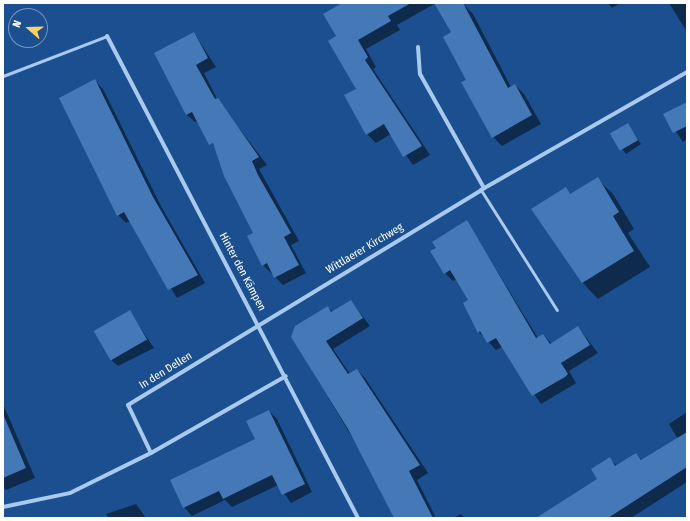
<!DOCTYPE html>
<html>
<head>
<meta charset="utf-8">
<style>
	body { margin:0 }
	#map { position:relative; width:690px; height:521px; overflow:hidden; background:#1b4f8f; font-family:"Fira Sans Condensed",sans-serif }
	div>[style] { position:absolute }
	.shadow>* { inset:0; background:#0007 }
	.building>* { inset:0; background:#4478b7; transform-origin:0 0 }
	.service>* { height:3px; margin:-1.5px; padding:0 1.5px; transform-origin:1.5px; border-radius:1.5px; background:#a9c9ee }
	.minor>* { height:4px; margin:-2px; padding:0 2px; transform-origin:2px; border-radius:2px; background:#a9c9ee }
	span { translate:-50% -50%; white-space:nowrap; text-align:center; line-height:1.15; -webkit-text-stroke:3.5px #1b4f8f; paint-order:stroke }
	.street-label { font-size:11px; color:#fff }
	.frame { position:absolute; inset:0; border:4px solid #fff; pointer-events:none }
	.north { position:absolute; left:8px; top:8px; width:40px; height:40px; box-sizing:border-box; background:#1b4f8f; border:1px solid #7695bc; border-radius:50%; rotate:290deg; font-size:11px; font-weight:700; line-height:16px; text-align:center; color:#fff }
	.north::after { content:''; display:block; margin:auto; width:14px; height:18px; background:#ffd166; clip-path:polygon(50% 0,100% 100%,50% 72%,0 100%) }
</style>
</head>
<body>
<div id="map">
	<div class="shadow">
		<div style="clip-path:polygon(344px 3px,458px 3px,464px 5px,473px 14px,511px 87px,515px 85px,524px 94px,541px 124px,502px 146px,493px 137px,467px 80px,453px 32px,436px 3px,397px 25px,400px 30px,366px 49px,376px 67px,373px 69px,430px 155px,413px 165px,391px 134px,376px 143px,367px 134px,357px 89px,337px 36px)"></div>
		<div style="clip-path:polygon(608px 3px,620px 3px,612px 8px)"></div>
		<div style="clip-path:polygon(669px 3px,687px 3px,687px 32px)"></div>
		<div style="clip-path:polygon(194px 33px,216px 67px,204px 73px,217px 99px,267px 165px,259px 169px,299px 241px,291px 245px,306px 273px,283px 285px,263px 265px,255px 234px,217px 151px,198px 121px,195px 122px,186px 114px)"></div>
		<div style="clip-path:polygon(95px 81px,103px 89px,161px 206px,205px 283px,177px 298px,130px 221px,126px 223px,118px 215px)"></div>
		<div style="clip-path:polygon(687px 102px,687px 139px,683px 142px,665px 115px)"></div>
		<div style="clip-path:polygon(627px 124px,641px 144px,626px 154px,622px 149px)"></div>
		<div style="clip-path:polygon(597px 179px,613px 194px,634px 229px,628px 233px,650px 267px,598px 299px,583px 283px,532px 209px,565px 189px,571px 195px)"></div>
		<div style="clip-path:polygon(467px 222px,538px 338px,543px 335px,552px 344px,578px 327px,598px 353px,569px 371px,576px 383px,573px 385px,541px 404px,502px 347px,496px 350px,479px 332px,470px 301px,457px 279px,453px 281px,445px 273px,438px 248px)"></div>
		<div style="clip-path:polygon(351px 301px,370px 326px,333px 349px,350px 374px,357px 370px,365px 378px,428px 473px,417px 480px,436px 518px,395px 518px,380px 491px,383px 489px,292px 337px,328px 307px,333px 312px)"></div>
		<div style="clip-path:polygon(129px 311px,154px 348px,118px 366px,109px 358px)"></div>
		<div style="clip-path:polygon(3px 404px,35px 478px,6px 490px,3px 487px)"></div>
		<div style="clip-path:polygon(269px 411px,277px 419px,312px 492px,291px 503px,278px 485px,232px 507px,225px 500px,192px 516px,184px 507px,257px 440px)"></div>
		<div style="clip-path:polygon(687px 412px,687px 482px,631px 518px,537px 518px,598px 479px,610px 459px,617px 466px,636px 454px,643px 461px,678px 439px,669px 424px)"></div>
		<div style="clip-path:polygon(136px 504px,146px 518px,108px 518px,106px 514px)"></div>
		<div style="clip-path:polygon(461px 514px,465px 518px,453px 518px)"></div>
	</div>
	<div class="building">
		<div style="clip-path:polygon(342px 3px,411px 3px,388px 16px,391px 21px,358px 40px,368px 57px,365px 60px,422px 146px,403px 157px,384px 124px,366px 135px,344px 95px,356px 89px,328px 41px,336px 36px,323px 14px)"></div>
		<div style="clip-path:polygon(434px 3px,463px 3px,508px 88px,515px 84px,532px 115px,492px 138px,461px 82px,466px 80px,443px 37px,451px 32px)"></div>
		<div style="clip-path:polygon(194px 32px,208px 58px,196px 65px,215px 99px,218px 98px,259px 157px,252px 161px,258px 175px,291px 233px,284px 237px,299px 265px,274px 278px,267px 263px,262px 266px,247px 236px,253px 233px,224px 176px,213px 143px,209px 145px,192px 112px,186px 115px,154px 53px)"></div>
		<div style="clip-path:polygon(95px 79px,153px 197px,198px 275px,168px 290px,124px 212px,117px 216px,59px 98px)"></div>
		<div style="clip-path:polygon(687px 102px,687px 126px,673px 133px,663px 114px)"></div>
		<div style="left:628px;top:123px;width:20px;height:21px;rotate:60deg"></div>
		<div style="clip-path:polygon(598px 177px,619px 212px,613px 216px,634px 251px,582px 283px,531px 209px,566px 187px,570px 194px)"></div>
		<div style="clip-path:polygon(467px 220px,536px 338px,543px 334px,550px 344px,578px 326px,590px 345px,561px 363px,568px 374px,565px 377px,532px 396px,496px 338px,487px 343px,480px 331px,478px 333px,463px 303px,468px 300px,450px 270px,444px 274px,430px 251px,436px 248px,432px 242px)"></div>
		<div style="clip-path:polygon(351px 300px,363px 318px,326px 341px,348px 374px,357px 369px,420px 465px,409px 471px,433px 518px,394px 518px,348px 429px,291px 337px,295px 326px,328px 306px,331px 312px)"></div>
		<div style="left:130px;top:310px;width:34px;height:42px;rotate:60deg"></div>
		<div style="clip-path:polygon(269px 410px,305px 484px,282px 495px,272px 475px,223px 499px,219px 491px,183px 508px,170px 480px,255px 439px,246px 421px)"></div>
		<div style="clip-path:polygon(3px 414px,26px 468px,3px 478px)"></div>
		<div style="clip-path:polygon(687px 432px,687px 467px,608px 518px,536px 518px,597px 479px,591px 469px,610px 457px,615px 466px,636px 453px,641px 460px)"></div>
	</div>
	<div class="service">
		<div style="left:3px;top:76px;width:111px;rotate:-21deg"></div>
		<div style="left:481px;top:190px;width:142px;rotate:57.7deg"></div>
	</div>
	<div class="minor">
		<div style="left:107px;top:36px;width:543px;rotate:62.49deg"></div>
		<div style="left:418px;top:47px;width:27px;rotate:86deg"></div>
		<div style="left:420px;top:74px;width:131px;rotate:60.7deg"></div>
		<div style="left:151px;top:453px;width:53px;rotate:-115.6deg"></div>
		<div style="left:128px;top:405px;width:413px;rotate:-31.3deg"></div>
		<div style="left:481px;top:190px;width:237px;rotate:-29.8deg"></div>
		<div style="left:3px;top:507px;width:68px;rotate:-11.8deg"></div>
		<div style="left:70px;top:493px;width:90px;rotate:-26.3deg"></div>
		<div style="left:151px;top:453px;width:155px;rotate:-29.7deg"></div>
	</div>
	<div class="street-label">
		<span style="left:365px;top:249px;rotate:-31deg">Wittlaerer Kirchweg</span>
		<span style="left:242px;top:272px;rotate:62deg">Hinter den Kämpen</span>
		<span style="left:166px;top:371px;rotate:-32deg">In den Dellen</span>
	</div>
	<div class="frame"></div>
	<div class="north">N</div>
</div>
</body>
</html>
